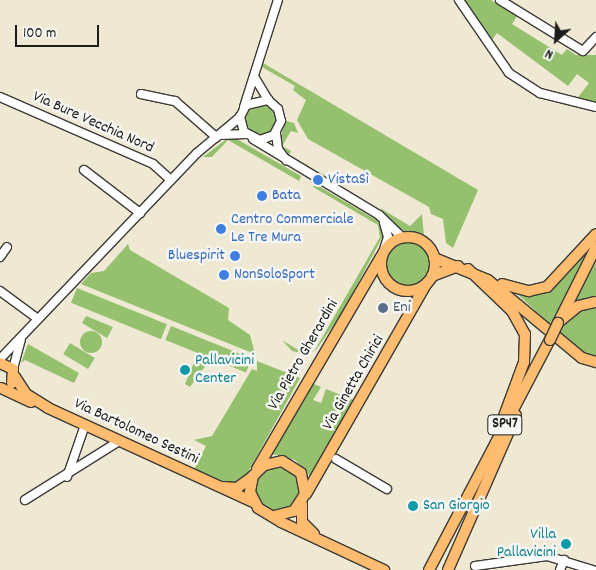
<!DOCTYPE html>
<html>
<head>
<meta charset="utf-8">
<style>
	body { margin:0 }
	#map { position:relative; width:596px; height:570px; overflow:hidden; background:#efe8d3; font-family:Dekko,sans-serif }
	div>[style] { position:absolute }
	.green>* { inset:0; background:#95c16f; transform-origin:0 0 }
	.round { border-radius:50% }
	.roads { filter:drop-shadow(1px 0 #3c3b37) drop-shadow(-1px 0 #3c3b37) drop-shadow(0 1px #3c3b37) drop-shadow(0 -1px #3c3b37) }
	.minor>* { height:8px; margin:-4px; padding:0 4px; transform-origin:4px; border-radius:4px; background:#fff }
	.major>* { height:10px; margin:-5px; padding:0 5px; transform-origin:5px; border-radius:5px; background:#fdbc6f }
	.major>.ring { margin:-5px; padding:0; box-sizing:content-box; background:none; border:10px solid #fdbc6f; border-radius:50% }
	.bridges { filter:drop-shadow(1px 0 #3c3b37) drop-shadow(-1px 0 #3c3b37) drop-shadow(0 1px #3c3b37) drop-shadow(0 -1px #3c3b37) }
	.major-bridge>* { height:10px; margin:-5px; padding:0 5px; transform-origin:5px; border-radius:5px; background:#fdbc6f }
	.dots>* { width:14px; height:14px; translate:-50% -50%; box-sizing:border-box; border:2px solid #f6f6f2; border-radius:50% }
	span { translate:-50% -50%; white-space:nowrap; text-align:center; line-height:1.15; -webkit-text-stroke:5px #f6f6f2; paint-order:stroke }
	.shield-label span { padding:1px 4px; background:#f6f6f2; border:1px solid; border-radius:4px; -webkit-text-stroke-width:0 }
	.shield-label { font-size:15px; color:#1c1c1c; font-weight:700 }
	.street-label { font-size:16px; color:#1c1c1c }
	.shop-label { font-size:16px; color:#366cbe }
	.left { translate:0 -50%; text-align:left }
	.right { translate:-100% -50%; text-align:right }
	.service-label { font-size:16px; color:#4e5e75 }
	.culture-label { font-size:16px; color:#0d838f }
	.north { position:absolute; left:531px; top:15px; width:50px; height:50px; -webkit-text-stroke:4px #f6f6f2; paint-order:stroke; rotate:206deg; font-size:14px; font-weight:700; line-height:20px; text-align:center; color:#1c1c1c }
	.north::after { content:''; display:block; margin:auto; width:18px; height:22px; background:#1c1c1c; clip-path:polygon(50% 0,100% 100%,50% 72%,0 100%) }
	.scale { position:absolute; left:15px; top:25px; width:84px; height:22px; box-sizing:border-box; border:2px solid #1c1c1c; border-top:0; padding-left:6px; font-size:15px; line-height:18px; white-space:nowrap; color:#1c1c1c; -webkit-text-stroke:4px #f6f6f2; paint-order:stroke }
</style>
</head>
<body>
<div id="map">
	<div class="green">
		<div style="clip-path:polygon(461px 0,491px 0,517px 16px,512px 24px,562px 55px,567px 49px,576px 55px,596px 55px,596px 104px,576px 100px,589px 83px,577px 74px,568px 86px,497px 33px,489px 44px)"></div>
		<div style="clip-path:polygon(263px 63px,478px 190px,453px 248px,446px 243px,443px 219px,431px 214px,429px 207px,308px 139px,297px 120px,306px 100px,293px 90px,295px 86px,262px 67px)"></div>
		<div class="round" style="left:244px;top:104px;width:32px;height:32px"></div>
		<div style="clip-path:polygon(283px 120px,294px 123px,298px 133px,291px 131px,282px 146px,291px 151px,289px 155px,307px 165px,310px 162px,307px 166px,289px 158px,281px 149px)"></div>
		<div style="clip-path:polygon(228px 138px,235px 138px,301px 176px,299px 181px,228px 140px,212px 157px,203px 157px)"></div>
		<div style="clip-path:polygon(315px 184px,378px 221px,384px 234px,342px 313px,316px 350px,306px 354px,292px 351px,282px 340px,303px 353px,315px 350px,380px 237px,378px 225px,313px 187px)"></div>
		<div style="clip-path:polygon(380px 208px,410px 226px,422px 214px,424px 236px,399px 231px)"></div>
		<div class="round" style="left:386px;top:242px;width:44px;height:44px"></div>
		<div style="clip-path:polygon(593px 243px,554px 319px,562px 326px,573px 312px,596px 305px,596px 358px,582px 353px,515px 292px,536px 293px)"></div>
		<div style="clip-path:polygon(128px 244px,130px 250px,229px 308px,228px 320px,250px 335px,255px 354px,81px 284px,91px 273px,104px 271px)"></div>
		<div style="clip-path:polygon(596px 262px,596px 300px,574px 303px)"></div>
		<div style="left:77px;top:288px;width:97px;height:16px;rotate:22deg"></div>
		<div style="clip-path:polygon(86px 316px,113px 327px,107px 338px,82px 323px)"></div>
		<div style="left:171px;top:326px;width:87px;height:15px;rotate:22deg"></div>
		<div class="round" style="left:80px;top:331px;width:22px;height:22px"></div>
		<div style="left:70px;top:343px;width:29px;height:13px;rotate:31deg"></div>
		<div style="clip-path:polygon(28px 344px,79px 373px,74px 383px,25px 360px,21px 363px)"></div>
		<div style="clip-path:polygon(195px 360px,206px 365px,190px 387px,185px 384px)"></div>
		<div style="clip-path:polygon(257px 361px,300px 378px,247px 474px,234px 484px,223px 483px,194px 470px,206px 446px,194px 440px,212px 436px,252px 369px,257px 371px)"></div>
		<div style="clip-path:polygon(311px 383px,321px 387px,313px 400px,321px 403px,326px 389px,356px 401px,311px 477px,295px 460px,272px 454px)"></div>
		<div class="round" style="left:255px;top:467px;width:44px;height:44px"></div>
	</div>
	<div class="roads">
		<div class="minor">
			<div style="left:459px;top:0;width:88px;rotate:55.6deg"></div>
			<div style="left:509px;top:73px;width:37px;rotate:33deg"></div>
			<div style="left:540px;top:93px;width:58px;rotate:14deg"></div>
			<div style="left:500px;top:0;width:97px;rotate:31.6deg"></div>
			<div style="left:583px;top:51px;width:19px;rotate:-47deg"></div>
			<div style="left:255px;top:78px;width:26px;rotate:59deg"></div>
			<div style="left:141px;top:94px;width:35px;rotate:12deg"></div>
			<div style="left:175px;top:101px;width:55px;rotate:41.3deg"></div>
			<div style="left:0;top:97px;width:167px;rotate:23.6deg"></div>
			<div style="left:153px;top:164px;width:24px;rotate:42deg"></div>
			<div style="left:244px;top:107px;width:112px;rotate:-72.4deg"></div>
			<div style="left:276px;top:133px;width:16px;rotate:83deg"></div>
			<div style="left:278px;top:149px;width:14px;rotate:54deg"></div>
			<div style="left:220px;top:135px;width:26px;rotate:-2deg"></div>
			<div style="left:253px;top:139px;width:147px;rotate:31.1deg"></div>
			<div style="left:379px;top:215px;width:32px;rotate:44deg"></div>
			<div style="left:84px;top:170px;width:71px;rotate:37.5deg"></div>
			<div style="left:384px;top:223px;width:15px;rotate:74deg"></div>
			<div style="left:388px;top:237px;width:13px;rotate:108deg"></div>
			<div style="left:0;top:257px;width:12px;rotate:-55deg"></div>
			<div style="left:0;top:291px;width:47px;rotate:36.4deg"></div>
			<div style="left:0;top:359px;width:285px;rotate:-46.3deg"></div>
			<div style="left:197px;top:153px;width:56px;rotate:-39.9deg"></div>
			<div style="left:240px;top:117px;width:13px;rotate:-63deg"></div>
			<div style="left:246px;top:105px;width:23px;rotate:-13deg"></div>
			<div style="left:268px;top:100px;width:13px;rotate:42deg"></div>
			<div style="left:278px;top:109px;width:12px;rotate:76deg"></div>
			<div style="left:281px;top:121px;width:16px;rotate:117deg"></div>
			<div style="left:274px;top:135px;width:15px;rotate:160deg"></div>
			<div style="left:260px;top:140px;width:18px;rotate:-153deg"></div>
			<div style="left:244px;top:132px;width:16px;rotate:-105deg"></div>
			<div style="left:13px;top:369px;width:30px;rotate:-75deg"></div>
			<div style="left:336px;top:459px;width:59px;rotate:30.5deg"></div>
			<div style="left:67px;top:477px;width:55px;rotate:-70.9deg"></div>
			<div style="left:25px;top:500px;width:111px;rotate:-32.1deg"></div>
			<div style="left:475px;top:566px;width:73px;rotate:-7.9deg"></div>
			<div style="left:547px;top:556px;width:48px;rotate:16.9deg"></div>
			<div style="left:560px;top:570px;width:11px;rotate:-68deg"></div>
		</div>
		<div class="major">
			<div class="ring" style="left:381px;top:237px;width:44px;height:44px"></div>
			<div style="left:434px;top:258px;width:58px;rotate:22.2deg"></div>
			<div style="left:488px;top:280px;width:122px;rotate:39.7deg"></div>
			<div style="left:582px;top:358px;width:15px;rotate:16deg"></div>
			<div style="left:468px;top:269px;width:61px;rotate:43.7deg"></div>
			<div style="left:512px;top:311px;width:26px;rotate:61deg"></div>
			<div style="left:525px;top:334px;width:28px;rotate:92deg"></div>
			<div style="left:524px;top:362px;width:58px;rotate:110.3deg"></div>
			<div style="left:432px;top:276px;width:28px;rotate:-21deg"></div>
			<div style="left:502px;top:284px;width:28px;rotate:15deg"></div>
			<div style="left:529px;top:291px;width:18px;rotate:-13deg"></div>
			<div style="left:547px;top:287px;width:72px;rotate:-47.2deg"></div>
			<div style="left:561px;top:320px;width:22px;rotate:-39deg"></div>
			<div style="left:578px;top:306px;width:18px;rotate:-13deg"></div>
			<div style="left:558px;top:323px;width:85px;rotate:-63.4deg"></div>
			<div style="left:0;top:363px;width:14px;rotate:25deg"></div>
			<div style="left:13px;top:369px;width:14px;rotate:94deg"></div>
			<div style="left:15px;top:377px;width:20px;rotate:57deg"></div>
			<div style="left:26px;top:394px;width:26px;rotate:32deg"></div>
			<div style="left:48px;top:408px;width:226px;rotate:24.6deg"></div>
			<div style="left:1px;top:388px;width:33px;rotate:25deg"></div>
			<div style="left:257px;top:469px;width:246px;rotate:-59.7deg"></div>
			<div style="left:222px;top:487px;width:15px;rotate:4deg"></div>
			<div style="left:237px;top:488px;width:19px;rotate:-36deg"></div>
			<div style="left:306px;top:494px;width:243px;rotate:-60.2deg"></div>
			<div style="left:302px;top:504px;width:18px;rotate:90deg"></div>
			<div style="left:302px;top:522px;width:17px;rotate:45deg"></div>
			<div style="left:274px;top:516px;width:21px;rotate:-14deg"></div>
			<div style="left:294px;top:511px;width:20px;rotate:-57deg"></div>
			<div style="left:305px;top:494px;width:21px;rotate:-101deg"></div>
			<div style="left:301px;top:473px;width:22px;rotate:-148deg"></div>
			<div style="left:282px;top:461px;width:18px;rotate:167deg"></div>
			<div style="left:264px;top:465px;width:16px;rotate:135deg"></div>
			<div style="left:253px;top:476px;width:16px;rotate:101deg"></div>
			<div style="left:250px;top:492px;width:18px;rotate:63deg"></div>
			<div style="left:258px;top:508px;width:27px;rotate:31deg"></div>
			<div style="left:281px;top:522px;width:114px;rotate:25deg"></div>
			<div style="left:429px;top:570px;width:260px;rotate:-62.3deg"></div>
			<div style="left:448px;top:570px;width:169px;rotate:-66.3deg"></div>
		</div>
	</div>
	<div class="bridges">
		<div class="major-bridge">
			<div style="left:550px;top:340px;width:19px;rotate:-65deg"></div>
		</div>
	</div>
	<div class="dots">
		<div style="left:318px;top:180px;background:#3f7fe0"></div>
		<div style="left:262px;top:196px;background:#3f7fe0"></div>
		<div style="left:221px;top:229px;background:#3f7fe0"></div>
		<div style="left:235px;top:256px;background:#3f7fe0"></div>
		<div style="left:224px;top:275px;background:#3f7fe0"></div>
		<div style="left:383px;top:308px;background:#5c6f8a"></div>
		<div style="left:185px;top:370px;background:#0f9aa8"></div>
		<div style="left:413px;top:506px;background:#0f9aa8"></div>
		<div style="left:566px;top:544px;background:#0f9aa8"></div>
	</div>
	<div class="shield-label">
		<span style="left:505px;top:425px">SP47</span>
	</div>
	<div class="street-label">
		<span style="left:93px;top:123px;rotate:24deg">Via Bure Vecchia Nord</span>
		<span style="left:304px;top:355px;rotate:-60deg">Via Pietro Gherardini</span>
		<span style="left:354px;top:383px;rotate:-60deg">Via Ginetta Chirici</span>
		<span style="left:136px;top:432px;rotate:25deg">Via Bartolomeo Sestini</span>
	</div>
	<div class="shop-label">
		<span class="left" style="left:328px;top:180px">VistaSì</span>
		<span class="left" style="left:272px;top:196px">Bata</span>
		<span class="left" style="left:231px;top:229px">Centro Commerciale<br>Le Tre Mura</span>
		<span class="right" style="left:225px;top:256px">Bluespirit</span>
		<span class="left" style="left:234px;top:275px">NonSoloSport</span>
	</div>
	<div class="service-label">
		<span class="left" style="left:393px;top:308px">Eni</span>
	</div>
	<div class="culture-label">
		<span class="left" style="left:195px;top:370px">Pallavicini<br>Center</span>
		<span class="left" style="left:423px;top:506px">San Giorgio</span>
		<span class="right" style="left:556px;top:544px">Villa<br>Pallavicini</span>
	</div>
	<div class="north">N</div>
	<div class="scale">100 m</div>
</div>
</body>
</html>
